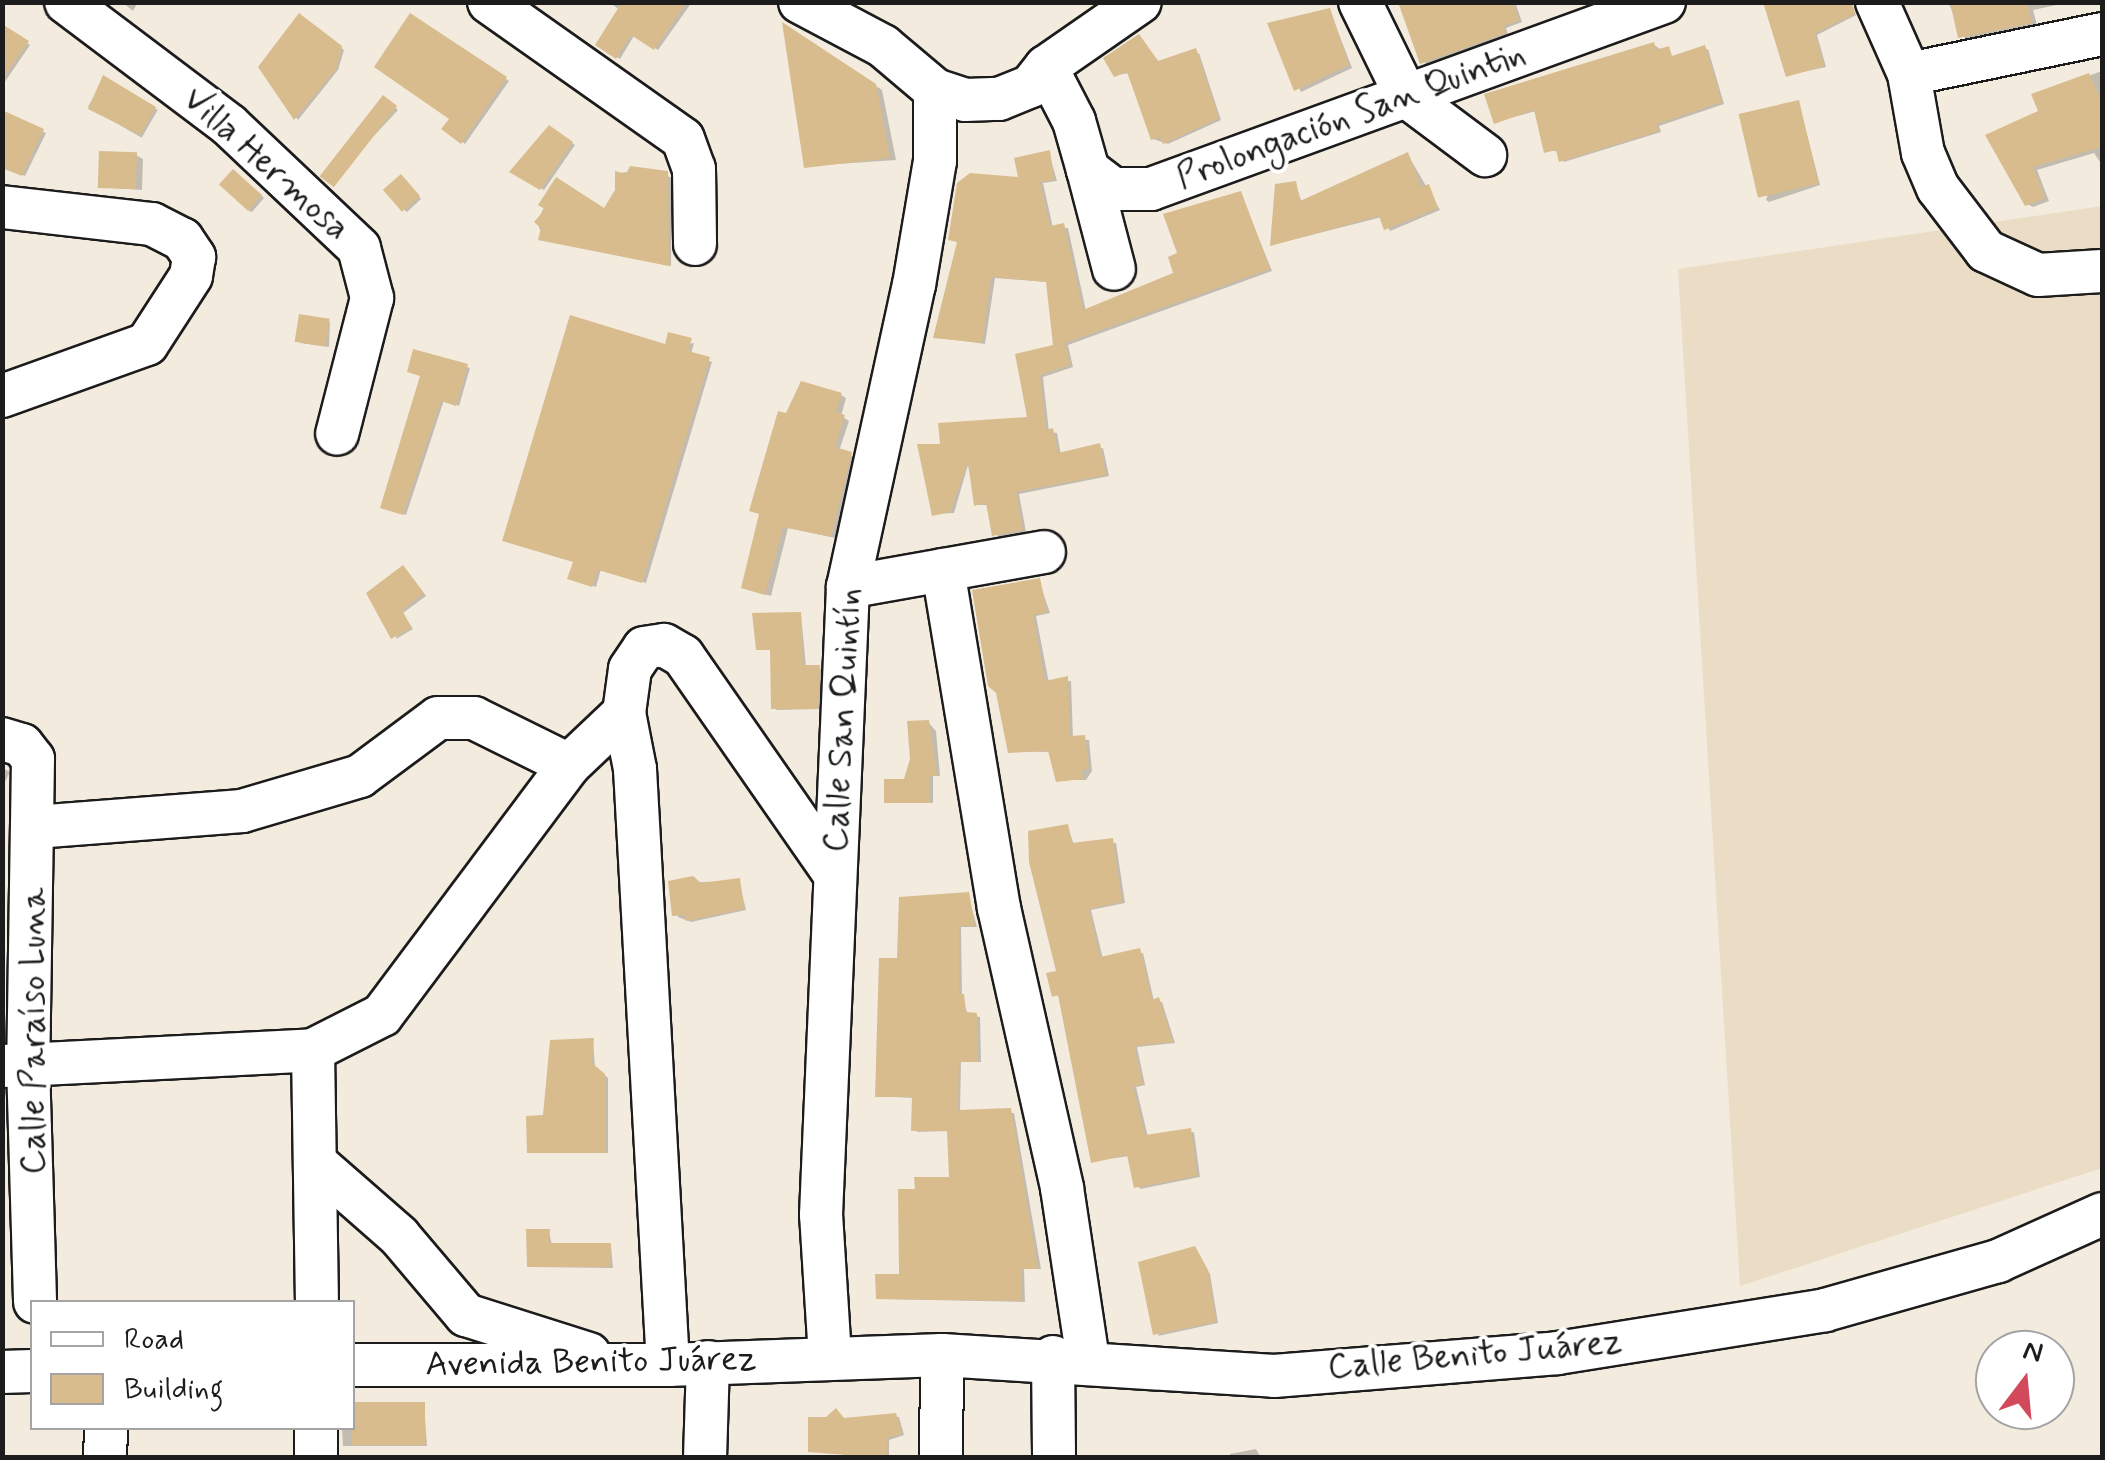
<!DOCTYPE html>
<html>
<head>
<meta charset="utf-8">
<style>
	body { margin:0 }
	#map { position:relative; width:2105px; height:1460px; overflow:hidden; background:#f3ebdd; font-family:Mynerve,sans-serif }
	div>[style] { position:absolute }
	.built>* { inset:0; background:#ebddc5 }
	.shadow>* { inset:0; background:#0003; transform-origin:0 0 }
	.building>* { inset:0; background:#d8bc8d; transform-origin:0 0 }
	.roads { filter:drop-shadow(2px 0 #1c1c1c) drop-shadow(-2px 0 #1c1c1c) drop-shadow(0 2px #1c1c1c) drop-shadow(0 -2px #1c1c1c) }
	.minor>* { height:42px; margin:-21px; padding:0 21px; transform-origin:21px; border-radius:21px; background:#fff }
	span { translate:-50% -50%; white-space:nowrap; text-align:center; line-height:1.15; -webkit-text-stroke:8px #fff; paint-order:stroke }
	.street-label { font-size:35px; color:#1c1c1c }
	.frame { position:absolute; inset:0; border:5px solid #1c1c1c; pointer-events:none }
	.legend { position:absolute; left:30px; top:1300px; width:325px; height:130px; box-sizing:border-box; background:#fff; border:2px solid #a4a4a4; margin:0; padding:12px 18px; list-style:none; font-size:30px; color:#1c1c1c }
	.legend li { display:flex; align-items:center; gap:20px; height:50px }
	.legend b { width:50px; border:2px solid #a4a4a4 }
	.north { position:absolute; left:1975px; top:1330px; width:100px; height:100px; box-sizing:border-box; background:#fff; border:2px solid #a4a4a4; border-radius:50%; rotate:16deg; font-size:28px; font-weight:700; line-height:40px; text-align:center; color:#1c1c1c }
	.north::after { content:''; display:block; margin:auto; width:35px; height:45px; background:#d1495b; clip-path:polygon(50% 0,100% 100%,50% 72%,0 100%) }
</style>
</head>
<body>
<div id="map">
	<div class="built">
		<div style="clip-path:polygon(2102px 206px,2102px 1168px,1740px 1286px,1678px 269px)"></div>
	</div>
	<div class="shadow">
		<div style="clip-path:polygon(122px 2px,138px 2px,133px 11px)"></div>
		<div style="clip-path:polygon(609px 2px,692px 2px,658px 50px,635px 34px,620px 59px,598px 44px,620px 10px)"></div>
		<div style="clip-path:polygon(1400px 2px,1515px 2px,1522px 22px,1506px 28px,1508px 35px,1426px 65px)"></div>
		<div style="clip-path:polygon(1850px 2px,1856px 15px,1817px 35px,1826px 67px,1789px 75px,1767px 7px)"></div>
		<div style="clip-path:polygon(1948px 2px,2071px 2px,2033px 10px,2037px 25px,1966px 40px)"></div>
		<div style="clip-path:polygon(1330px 11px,1352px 68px,1301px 92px,1271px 25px)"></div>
		<div style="clip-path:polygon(410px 16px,509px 81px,465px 144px,445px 129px,452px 118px)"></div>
		<div style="clip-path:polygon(299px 17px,344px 50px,338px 70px,298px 120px,261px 67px)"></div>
		<div style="clip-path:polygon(2px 26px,30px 45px,2px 86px)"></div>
		<div style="clip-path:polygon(786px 27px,882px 90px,896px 160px,807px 166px)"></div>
		<div style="clip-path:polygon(1139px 37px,1160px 63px,1199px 53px,1221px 120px,1168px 144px,1153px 139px,1130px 73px,1116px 75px)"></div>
		<div style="clip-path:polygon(1654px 45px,1674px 58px,1708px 49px,1724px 104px,1659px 126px,1661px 132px,1564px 162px,1558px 151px,1546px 151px,1536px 111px,1496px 122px)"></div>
		<div style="clip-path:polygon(2102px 71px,2102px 165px,2094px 153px,2037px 170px,2049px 201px,2033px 207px,2027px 204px,2041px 112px,2035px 95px)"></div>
		<div style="left:104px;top:79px;width:62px;height:32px;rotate:30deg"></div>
		<div style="clip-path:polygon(386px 100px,398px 110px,330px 183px)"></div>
		<div style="clip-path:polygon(1799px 103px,1820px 185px,1769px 202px,1766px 200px)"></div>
		<div style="clip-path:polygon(2px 113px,46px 133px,25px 176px,2px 166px)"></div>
		<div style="clip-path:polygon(549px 128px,575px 145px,544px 190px,513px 172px)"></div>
		<div style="clip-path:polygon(1049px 153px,1057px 181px,1043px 183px,1053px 228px,1068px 228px,1086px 311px,1176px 275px,1180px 255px,1241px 194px,1272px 271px,1068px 345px,1073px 367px,1043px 377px,1049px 432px,1057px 433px,1061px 455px,1103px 448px,1109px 476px,1019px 494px,1026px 532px,998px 537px,989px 505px,976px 505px,968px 465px,954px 513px,935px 514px,943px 446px,1030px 419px,1018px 356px,1056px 347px,1049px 282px,995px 278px,985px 344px,936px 337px,1021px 179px)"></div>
		<div style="clip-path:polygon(136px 155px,143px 159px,142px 190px,101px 187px)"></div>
		<div style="clip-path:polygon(1408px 155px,1440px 210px,1390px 231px,1382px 217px,1272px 245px,1295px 183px,1302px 203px)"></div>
		<div style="clip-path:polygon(653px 170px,672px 178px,671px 266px,544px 240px,537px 222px,557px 180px,605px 212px,618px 190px,618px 173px)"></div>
		<div style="clip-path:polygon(237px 174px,264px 198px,252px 212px,249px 211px)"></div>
		<div style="clip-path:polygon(404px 179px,421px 199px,407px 212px,404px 210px)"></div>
		<div style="clip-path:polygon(330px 322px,329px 347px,300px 343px)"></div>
		<div style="clip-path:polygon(694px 343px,691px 354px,712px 362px,646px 583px,601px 569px,596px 587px,573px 580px,667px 347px)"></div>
		<div style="clip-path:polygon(415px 352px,470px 368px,459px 406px,444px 400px,406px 515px,386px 509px,423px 375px)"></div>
		<div style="clip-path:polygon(841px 395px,846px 398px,841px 416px,849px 421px,839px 451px,856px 458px,836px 538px,788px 528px,771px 596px,749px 590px,787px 416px)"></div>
		<div style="clip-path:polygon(406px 570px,426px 596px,403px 613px,413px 629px,396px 639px)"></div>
		<div style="clip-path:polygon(1039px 581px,1050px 613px,1036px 616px,1049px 683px,1071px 681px,1073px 739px,1089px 740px,1092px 771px,1086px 780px,1058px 780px,1051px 752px,1010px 751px,975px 592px)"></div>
		<div style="clip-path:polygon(801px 614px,806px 667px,822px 669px,820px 709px,776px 710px,772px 650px,759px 649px)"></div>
		<div style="clip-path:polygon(928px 722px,936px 731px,940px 776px,933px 776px,933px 803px,890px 803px,906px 782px)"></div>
		<div style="left:2px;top:768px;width:9px;height:55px;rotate:27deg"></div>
		<div style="clip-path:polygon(1068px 827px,1074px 845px,1116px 843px,1125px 903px,1091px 910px,1103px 959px,1143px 953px,1154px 1001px,1162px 1002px,1175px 1043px,1137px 1047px,1145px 1085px,1136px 1087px,1148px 1137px,1194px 1132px,1200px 1177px,1140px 1189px,1130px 1156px,1093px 1161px,1061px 996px,1054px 995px)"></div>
		<div style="clip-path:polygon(671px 883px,739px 881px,746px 910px,691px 922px,678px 917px)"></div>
		<div style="clip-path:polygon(968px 895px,977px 927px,961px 927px,962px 996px,968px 1015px,980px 1017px,981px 1062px,961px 1062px,960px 1112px,1014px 1113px,1041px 1269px,1024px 1269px,1025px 1302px,882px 1299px,901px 1277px,917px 1192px,951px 1179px,950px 1131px,917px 1132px,914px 1098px,877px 1096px,899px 961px)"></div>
		<div style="clip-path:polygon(593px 1041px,595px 1067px,608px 1078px,608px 1153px,532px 1153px,545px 1118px)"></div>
		<div style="clip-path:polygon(549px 1232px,552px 1245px,611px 1246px,613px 1268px,533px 1267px)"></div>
		<div style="clip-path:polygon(1195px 1249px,1210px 1274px,1218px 1323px,1158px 1336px)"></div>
		<div style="clip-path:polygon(424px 1405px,427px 1446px,343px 1446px,342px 1428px)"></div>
		<div style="clip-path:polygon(899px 1417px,904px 1435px,889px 1440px,889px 1458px,843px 1458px,845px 1420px)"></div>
		<div style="clip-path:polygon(1256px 1449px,1261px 1458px,1230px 1458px,1230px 1454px)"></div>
	</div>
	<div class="building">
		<div style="clip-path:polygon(622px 2px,687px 2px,654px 50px,631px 35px,616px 59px,595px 45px)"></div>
		<div style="clip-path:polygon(1398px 2px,1513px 2px,1519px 20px,1504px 26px,1506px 33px,1420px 64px)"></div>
		<div style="clip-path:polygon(1763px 2px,1852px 2px,1855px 14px,1815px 33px,1824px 66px,1786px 77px)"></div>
		<div style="clip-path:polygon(1950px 2px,2027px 2px,2032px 23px,1958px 38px)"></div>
		<div style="clip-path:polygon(1330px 8px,1349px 65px,1294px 91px,1267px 23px)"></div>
		<div style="clip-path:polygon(299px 13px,342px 46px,336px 69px,294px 120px,258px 67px)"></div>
		<div style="clip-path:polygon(410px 13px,507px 77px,461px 144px,441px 129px,449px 119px,374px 67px)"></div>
		<div style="clip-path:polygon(782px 22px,876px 84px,890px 158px,804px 168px)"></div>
		<div style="clip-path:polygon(2px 24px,29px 41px,2px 80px)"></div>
		<div style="clip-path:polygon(1139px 34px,1158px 61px,1196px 48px,1219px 118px,1163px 144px,1160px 137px,1151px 140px,1127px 72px,1114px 77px,1103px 58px)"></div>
		<div style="clip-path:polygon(1654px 42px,1656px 50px,1669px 46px,1672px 56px,1705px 45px,1722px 102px,1657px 124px,1659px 131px,1559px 162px,1556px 150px,1544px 153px,1534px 110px,1494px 124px,1484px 94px)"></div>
		<div style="clip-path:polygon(2089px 73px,2102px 103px,2102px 147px,2033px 167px,2045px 198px,2025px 206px,1985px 135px,2038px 111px,2031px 94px)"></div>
		<div style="clip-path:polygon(103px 75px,156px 107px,140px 135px,88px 109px)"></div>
		<div style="left:383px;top:95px;width:18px;height:103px;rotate:38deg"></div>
		<div style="left:1799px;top:100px;width:86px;height:62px;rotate:77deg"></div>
		<div style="clip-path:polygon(2px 110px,44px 129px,22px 176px,2px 168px)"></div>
		<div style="clip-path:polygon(549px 125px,573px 142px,540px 190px,509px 172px)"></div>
		<div style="clip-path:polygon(1050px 150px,1054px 180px,1040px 182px,1050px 226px,1064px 223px,1083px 310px,1173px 273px,1168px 257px,1177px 253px,1163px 214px,1241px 191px,1270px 269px,1065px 343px,1070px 365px,1040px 375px,1046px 430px,1053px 428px,1058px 453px,1100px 443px,1106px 475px,1016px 492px,1023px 530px,992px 536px,986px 503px,974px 506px,968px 462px,950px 512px,932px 516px,917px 444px,940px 444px,938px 423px,1027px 417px,1015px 354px,1053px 345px,1046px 282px,991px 277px,982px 343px,933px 338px,957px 242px,948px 240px,957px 183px,970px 173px,1018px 177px,1014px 158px)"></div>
		<div style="left:99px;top:151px;width:38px;height:37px;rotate:2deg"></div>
		<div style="clip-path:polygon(1408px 152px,1421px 187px,1429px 184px,1438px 208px,1384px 230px,1379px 216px,1270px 246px,1275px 184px,1296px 181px,1300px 201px)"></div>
		<div style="clip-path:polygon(630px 166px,668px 171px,669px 266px,538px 240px,541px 228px,534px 222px,545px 209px,538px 205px,556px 177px,604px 208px,615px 190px,615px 171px,626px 174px)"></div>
		<div style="left:233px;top:169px;width:39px;height:21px;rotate:42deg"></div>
		<div style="left:401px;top:174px;width:29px;height:24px;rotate:49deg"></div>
		<div style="left:299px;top:314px;width:31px;height:28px;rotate:9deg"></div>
		<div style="clip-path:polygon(570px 315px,665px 344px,668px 332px,692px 338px,688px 351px,710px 357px,642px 583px,598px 570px,592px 587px,567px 579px,573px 562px,502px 541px)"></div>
		<div style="clip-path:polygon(413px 349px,468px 364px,456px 406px,441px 401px,403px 515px,380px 508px,420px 376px,407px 372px)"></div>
		<div style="clip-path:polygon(801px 381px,842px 393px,836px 412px,845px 415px,835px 447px,852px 452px,831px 537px,783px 527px,765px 595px,741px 588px,759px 514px,749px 511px,778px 411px,786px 413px)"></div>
		<div style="clip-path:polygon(403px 565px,424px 593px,402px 610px,411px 628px,391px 639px,366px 593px)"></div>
		<div style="clip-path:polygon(1040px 578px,1047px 612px,1033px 615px,1045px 681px,1068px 676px,1070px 736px,1085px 735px,1089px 769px,1082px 770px,1083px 779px,1056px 782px,1048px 751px,1008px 753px,996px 693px,988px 686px,972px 590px)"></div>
		<div style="clip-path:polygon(801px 612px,803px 665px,820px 665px,818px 709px,771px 709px,770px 650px,756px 650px,752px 613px)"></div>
		<div style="clip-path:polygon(929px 720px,937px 776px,930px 776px,930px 803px,884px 803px,884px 779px,904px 779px,910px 759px,907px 721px)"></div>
		<div style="clip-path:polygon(1068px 824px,1072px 843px,1113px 838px,1122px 902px,1089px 909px,1100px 957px,1140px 948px,1152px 1000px,1159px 997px,1173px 1042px,1134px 1046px,1143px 1084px,1133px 1086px,1145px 1135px,1191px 1128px,1197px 1176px,1134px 1188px,1127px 1155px,1091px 1163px,1058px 995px,1052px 997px,1046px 973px,1056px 971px,1029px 862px,1028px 831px)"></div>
		<div style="clip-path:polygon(693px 876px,701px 883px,740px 878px,744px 909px,686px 921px,685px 915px,672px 916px,668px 881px)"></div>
		<div style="clip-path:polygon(969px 892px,975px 926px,959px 926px,959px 994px,964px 994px,966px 1012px,977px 1013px,978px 1062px,959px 1062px,958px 1110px,1011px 1108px,1038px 1269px,1022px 1269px,1022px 1301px,876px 1299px,875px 1274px,899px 1274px,898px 1189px,915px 1189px,914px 1177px,949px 1177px,947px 1131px,911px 1131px,912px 1097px,875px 1097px,879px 958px,897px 958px,899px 897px)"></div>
		<div style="clip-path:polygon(594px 1038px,592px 1063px,605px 1074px,605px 1153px,527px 1153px,526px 1116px,543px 1115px,550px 1040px)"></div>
		<div style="clip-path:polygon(526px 1229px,550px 1229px,549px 1243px,611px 1243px,610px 1267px,527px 1267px)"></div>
		<div style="clip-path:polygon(1195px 1246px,1208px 1270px,1216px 1322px,1153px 1335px,1138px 1262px)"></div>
		<div style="left:425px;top:1402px;width:43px;height:73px;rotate:90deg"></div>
		<div style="clip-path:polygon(836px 1408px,844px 1418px,896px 1413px,902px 1434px,887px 1438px,887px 1458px,808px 1452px,808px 1417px,826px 1417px)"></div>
	</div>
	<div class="roads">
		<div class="minor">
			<div style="left:66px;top:2px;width:204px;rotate:37deg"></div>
			<div style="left:229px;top:125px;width:179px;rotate:43.4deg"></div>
			<div style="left:359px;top:248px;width:52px;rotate:75.4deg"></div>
			<div style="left:372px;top:298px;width:140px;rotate:104.4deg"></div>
			<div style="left:489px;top:2px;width:237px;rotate:35.2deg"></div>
			<div style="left:683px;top:139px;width:32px;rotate:70deg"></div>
			<div style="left:694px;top:169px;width:75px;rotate:89.2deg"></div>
			<div style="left:800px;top:2px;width:94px;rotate:27.9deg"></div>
			<div style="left:883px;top:46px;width:68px;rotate:40.2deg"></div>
			<div style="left:935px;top:90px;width:32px;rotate:18deg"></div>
			<div style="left:965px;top:100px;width:34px;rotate:-2deg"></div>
			<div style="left:999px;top:99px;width:35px;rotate:-22deg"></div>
			<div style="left:1031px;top:86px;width:24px;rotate:-52deg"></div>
			<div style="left:1046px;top:67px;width:114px;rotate:-34.7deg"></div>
			<div style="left:1360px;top:2px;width:105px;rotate:63.9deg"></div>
			<div style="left:1406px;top:96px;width:99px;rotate:36.8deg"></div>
			<div style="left:1877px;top:2px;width:79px;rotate:66deg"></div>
			<div style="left:1909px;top:74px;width:80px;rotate:80deg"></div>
			<div style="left:1923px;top:153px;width:38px;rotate:67deg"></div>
			<div style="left:1938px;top:188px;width:79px;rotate:52.7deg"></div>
			<div style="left:1986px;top:251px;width:57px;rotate:24.8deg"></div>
			<div style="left:2038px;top:275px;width:64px;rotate:-3.6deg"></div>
			<div style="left:1046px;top:67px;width:61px;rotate:62.6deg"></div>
			<div style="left:1074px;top:121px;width:51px;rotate:74.1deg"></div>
			<div style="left:1088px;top:170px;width:31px;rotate:37deg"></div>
			<div style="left:1113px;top:189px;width:38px"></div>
			<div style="left:1151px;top:189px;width:546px;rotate:-20.03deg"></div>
			<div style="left:1909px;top:74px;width:197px;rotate:-11.7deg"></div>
			<div style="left:1088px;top:170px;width:102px;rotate:75.3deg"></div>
			<div style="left:2px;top:207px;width:151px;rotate:6.5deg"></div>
			<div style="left:152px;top:224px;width:34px;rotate:27deg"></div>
			<div style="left:182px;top:239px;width:22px;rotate:56deg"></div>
			<div style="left:194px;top:257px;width:19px;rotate:99deg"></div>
			<div style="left:191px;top:276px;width:81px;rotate:122.9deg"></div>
			<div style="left:147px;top:344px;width:154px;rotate:160.3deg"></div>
			<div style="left:943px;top:570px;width:343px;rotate:80.6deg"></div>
			<div style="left:999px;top:908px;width:287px;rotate:77.3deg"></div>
			<div style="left:1062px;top:1188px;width:174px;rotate:81.4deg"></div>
			<div style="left:848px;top:587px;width:199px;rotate:-10.1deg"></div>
			<div style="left:2px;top:739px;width:21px;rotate:17deg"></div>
			<div style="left:22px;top:745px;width:18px;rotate:52deg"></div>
			<div style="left:33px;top:759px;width:305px;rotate:90.9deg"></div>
			<div style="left:28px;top:1064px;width:238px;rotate:88.3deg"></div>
			<div style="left:35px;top:827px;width:208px;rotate:-4.4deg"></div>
			<div style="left:242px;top:811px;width:123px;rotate:-16.5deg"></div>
			<div style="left:360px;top:776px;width:97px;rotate:-36.6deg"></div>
			<div style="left:438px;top:718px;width:36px"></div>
			<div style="left:474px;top:718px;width:106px;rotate:26.3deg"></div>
			<div style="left:313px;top:1050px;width:252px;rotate:89.1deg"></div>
			<div style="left:2px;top:1066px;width:311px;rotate:-2.9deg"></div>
			<div style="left:313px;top:1050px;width:77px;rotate:-26.9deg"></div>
			<div style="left:382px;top:1015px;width:312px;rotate:-53.2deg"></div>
			<div style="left:569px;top:765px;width:76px;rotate:-43.4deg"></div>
			<div style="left:318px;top:1165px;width:108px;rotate:41.2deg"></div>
			<div style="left:399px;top:1236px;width:104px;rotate:49.7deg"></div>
			<div style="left:466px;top:1315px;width:129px;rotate:17.6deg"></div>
			<div style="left:830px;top:1357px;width:142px;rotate:-93.6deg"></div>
			<div style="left:821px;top:1215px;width:629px;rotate:-87.54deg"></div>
			<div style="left:848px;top:587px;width:309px;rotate:-77.7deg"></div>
			<div style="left:914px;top:285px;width:126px;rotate:-80.4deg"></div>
			<div style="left:935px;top:161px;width:71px;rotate:-90deg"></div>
			<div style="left:1053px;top:1357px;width:101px;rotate:89.4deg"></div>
			<div style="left:352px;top:1365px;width:316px"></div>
			<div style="left:668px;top:1365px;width:274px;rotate:-2.1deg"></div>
			<div style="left:942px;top:1355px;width:333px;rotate:3.6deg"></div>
			<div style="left:1274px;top:1376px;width:285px;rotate:-4.6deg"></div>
			<div style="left:1558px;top:1353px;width:270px;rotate:-9.1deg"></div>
			<div style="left:1825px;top:1310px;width:180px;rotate:-15.8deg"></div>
			<div style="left:1998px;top:1261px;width:114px;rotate:-24.3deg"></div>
			<div style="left:668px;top:1365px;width:597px;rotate:-93.17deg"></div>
			<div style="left:635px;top:769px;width:57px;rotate:-101.1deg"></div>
			<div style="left:624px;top:713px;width:44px;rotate:-82.2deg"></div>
			<div style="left:630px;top:669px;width:25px;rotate:-56deg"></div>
			<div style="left:644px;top:648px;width:20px;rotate:-9deg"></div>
			<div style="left:664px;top:645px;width:22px;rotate:30deg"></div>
			<div style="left:683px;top:656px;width:264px;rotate:55.2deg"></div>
			<div style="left:2px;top:1372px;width:30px;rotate:-2deg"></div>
			<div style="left:105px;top:1458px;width:30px;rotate:-88deg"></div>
			<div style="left:316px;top:1458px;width:30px;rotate:-90deg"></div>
			<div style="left:705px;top:1458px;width:96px;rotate:-88.2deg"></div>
			<div style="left:941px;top:1458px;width:103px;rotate:-89.4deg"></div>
		</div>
	</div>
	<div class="street-label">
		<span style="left:1351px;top:116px;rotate:-20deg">Prolongación San Quintin</span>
		<span style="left:266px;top:164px;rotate:42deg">Villa Hermosa</span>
		<span style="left:843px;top:720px;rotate:-87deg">Calle San Quintín</span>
		<span style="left:34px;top:1031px;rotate:-90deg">Calle Paraíso Luna</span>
		<span style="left:1475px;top:1355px;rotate:-5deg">Calle Benito Juárez</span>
		<span style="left:591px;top:1362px;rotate:-1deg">Avenida Benito Juárez</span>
	</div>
	<div class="frame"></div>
	<ul class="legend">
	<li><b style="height:12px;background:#fff"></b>Road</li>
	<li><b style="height:28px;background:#d8bc8d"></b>Building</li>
	</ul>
	<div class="north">N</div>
</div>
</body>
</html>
